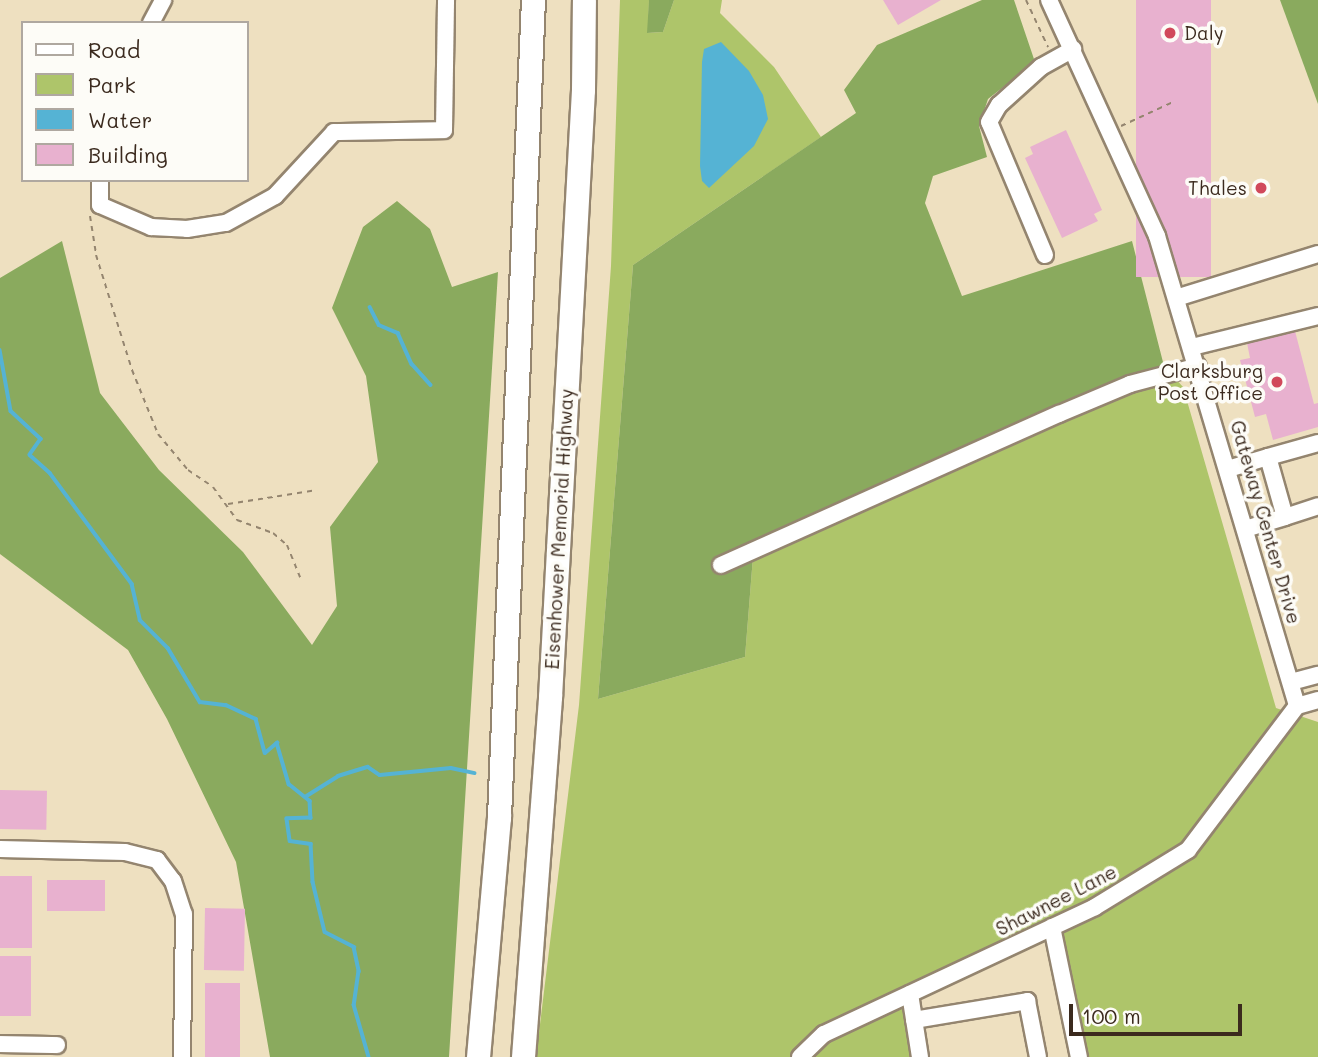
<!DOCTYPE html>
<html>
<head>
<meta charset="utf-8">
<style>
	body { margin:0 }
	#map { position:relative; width:1318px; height:1057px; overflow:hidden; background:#eee0c0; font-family:Mali,sans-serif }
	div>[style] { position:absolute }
	.green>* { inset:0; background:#aec56a }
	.forest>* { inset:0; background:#8aaa5e }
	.water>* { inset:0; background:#55b3d4 }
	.stream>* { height:3.5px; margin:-1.75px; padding:0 1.75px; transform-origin:1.75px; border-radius:1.75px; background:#55b3d4 }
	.building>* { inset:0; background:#e8b1cf; transform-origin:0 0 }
	.path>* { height:2px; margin-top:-1px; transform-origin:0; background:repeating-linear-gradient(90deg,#94856f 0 5px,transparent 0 10px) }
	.roads { filter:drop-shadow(2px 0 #94856f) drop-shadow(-2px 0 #94856f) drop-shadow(0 2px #94856f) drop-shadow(0 -2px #94856f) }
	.minor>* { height:16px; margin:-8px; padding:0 8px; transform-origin:8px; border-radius:8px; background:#fff }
	.highway>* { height:23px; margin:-11.5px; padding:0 11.5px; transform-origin:11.5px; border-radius:11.5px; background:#fff }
	.dots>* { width:19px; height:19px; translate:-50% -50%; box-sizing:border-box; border:4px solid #fdfcf7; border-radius:50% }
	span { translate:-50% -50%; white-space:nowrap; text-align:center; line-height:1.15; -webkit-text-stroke:7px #fdfcf7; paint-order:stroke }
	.poi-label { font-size:19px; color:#3b2a1e }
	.left { translate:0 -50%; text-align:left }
	.right { translate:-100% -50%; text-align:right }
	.street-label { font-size:19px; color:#3b2a1e }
	.legend { position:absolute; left:21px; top:21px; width:228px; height:161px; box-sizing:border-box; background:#fdfcf7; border:2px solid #afa8a0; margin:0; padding:9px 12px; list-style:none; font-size:21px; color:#3b2a1e }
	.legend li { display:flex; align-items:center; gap:14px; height:35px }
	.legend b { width:35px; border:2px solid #afa8a0 }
	.scale { position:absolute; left:1069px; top:1004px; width:173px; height:32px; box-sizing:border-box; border:4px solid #3b2a1e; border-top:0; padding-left:9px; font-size:21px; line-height:24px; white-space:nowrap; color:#3b2a1e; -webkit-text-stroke:5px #fdfcf7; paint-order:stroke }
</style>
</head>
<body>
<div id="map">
	<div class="green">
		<div style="clip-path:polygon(620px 0,649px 0,648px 33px,663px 32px,674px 0,722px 0,720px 13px,774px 67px,821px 137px,633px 265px,598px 699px,745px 657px,754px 544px,1164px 366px,1183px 387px,1276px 708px,1318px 722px,1318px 1057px,1079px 1057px,1052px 928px,910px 994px,920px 1057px,536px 1057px,579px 705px,611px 266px)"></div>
	</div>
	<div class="forest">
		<div style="clip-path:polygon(649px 0,674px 0,663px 32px,647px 33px)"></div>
		<div style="clip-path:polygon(982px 0,1014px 0,1035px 62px,988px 99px,979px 126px,987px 157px,933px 176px,925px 203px,962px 296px,1132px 241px,1164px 366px,949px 453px,754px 544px,745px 657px,598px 699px,633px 265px,856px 113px,844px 90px,877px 45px)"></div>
		<div style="clip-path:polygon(1280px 0,1318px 0,1318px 104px)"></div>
		<div style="clip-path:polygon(397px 201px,430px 229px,452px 287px,498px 272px,449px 1057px,270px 1057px,236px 862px,167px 719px,128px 650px,0 554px,0 278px,62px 241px,100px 393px,159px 470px,243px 552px,312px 645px,337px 606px,330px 527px,378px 462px,366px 376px,332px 308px,363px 227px)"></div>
	</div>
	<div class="water">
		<div style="clip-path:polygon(721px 42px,749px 71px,763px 95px,768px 119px,754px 146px,709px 188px,702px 181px,700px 166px,702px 62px,704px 49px)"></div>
	</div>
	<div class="stream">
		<div style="left:370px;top:307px;width:20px;rotate:63deg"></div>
		<div style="left:379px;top:325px;width:21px;rotate:23deg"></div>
		<div style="left:398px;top:333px;width:34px;rotate:66deg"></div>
		<div style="left:412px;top:364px;width:28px;rotate:48deg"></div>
		<div style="left:0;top:350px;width:62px;rotate:79.8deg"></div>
		<div style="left:11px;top:411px;width:41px;rotate:43deg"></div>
		<div style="left:41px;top:439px;width:19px;rotate:125deg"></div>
		<div style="left:30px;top:455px;width:27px;rotate:42deg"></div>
		<div style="left:50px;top:473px;width:138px;rotate:53.5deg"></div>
		<div style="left:132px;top:584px;width:37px;rotate:77deg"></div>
		<div style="left:140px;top:620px;width:40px;rotate:45deg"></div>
		<div style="left:168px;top:648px;width:63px;rotate:59.3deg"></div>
		<div style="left:200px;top:702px;width:26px;rotate:7deg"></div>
		<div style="left:226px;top:705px;width:33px;rotate:25deg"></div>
		<div style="left:256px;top:719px;width:35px;rotate:75deg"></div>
		<div style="left:265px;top:753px;width:16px;rotate:-40deg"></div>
		<div style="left:277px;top:743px;width:43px;rotate:73.7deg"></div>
		<div style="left:289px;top:784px;width:27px;rotate:39deg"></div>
		<div style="left:310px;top:801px;width:17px;rotate:87deg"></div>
		<div style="left:311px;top:818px;width:24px;rotate:178deg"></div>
		<div style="left:287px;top:819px;width:22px;rotate:82deg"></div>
		<div style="left:290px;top:841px;width:21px;rotate:8deg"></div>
		<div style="left:311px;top:844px;width:38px;rotate:87deg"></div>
		<div style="left:313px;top:882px;width:51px;rotate:76.5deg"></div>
		<div style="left:325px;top:932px;width:33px;rotate:27deg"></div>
		<div style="left:354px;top:947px;width:25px;rotate:78deg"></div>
		<div style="left:359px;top:971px;width:34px;rotate:98deg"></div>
		<div style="left:354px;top:1005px;width:54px;rotate:73.9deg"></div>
		<div style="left:305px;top:797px;width:39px;rotate:-32deg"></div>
		<div style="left:338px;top:776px;width:31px;rotate:-17deg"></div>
		<div style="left:368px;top:767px;width:14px;rotate:34deg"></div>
		<div style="left:380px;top:775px;width:71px;rotate:-5.6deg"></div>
		<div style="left:451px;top:768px;width:24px;rotate:12deg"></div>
	</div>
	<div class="building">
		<div style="clip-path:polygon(883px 0,941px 0,898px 25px)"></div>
		<div style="left:1136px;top:0;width:75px;height:277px"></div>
		<div style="clip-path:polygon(1066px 130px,1102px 210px,1094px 214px,1098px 221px,1062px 238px,1025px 158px,1033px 154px,1030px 147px)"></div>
		<div style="clip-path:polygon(1295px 331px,1314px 404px,1318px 403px,1318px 427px,1273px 440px,1266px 414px,1255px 417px,1240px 360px,1250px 358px,1247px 343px)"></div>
		<div style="left:0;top:790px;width:47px;height:39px;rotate:1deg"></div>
		<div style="left:0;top:876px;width:32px;height:72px"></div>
		<div style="left:47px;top:880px;width:58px;height:31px"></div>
		<div style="left:205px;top:908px;width:40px;height:62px;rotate:1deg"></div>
		<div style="left:0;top:956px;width:31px;height:60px"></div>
		<div style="left:205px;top:983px;width:35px;height:74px"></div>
	</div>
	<div class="path">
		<div style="left:1026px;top:0;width:52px;rotate:64.9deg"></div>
		<div style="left:1121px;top:126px;width:57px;rotate:-24.8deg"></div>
		<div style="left:90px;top:216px;width:39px;rotate:81deg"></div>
		<div style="left:96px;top:255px;width:121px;rotate:72.6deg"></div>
		<div style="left:132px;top:370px;width:69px;rotate:67.9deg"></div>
		<div style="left:158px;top:434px;width:47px;rotate:50.2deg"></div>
		<div style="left:188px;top:470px;width:30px;rotate:34deg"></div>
		<div style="left:213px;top:487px;width:41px;rotate:54deg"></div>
		<div style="left:237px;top:520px;width:38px;rotate:20deg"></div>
		<div style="left:273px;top:533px;width:18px;rotate:41deg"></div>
		<div style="left:287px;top:545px;width:35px;rotate:68deg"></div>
		<div style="left:228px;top:504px;width:90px;rotate:-8.9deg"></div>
	</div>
	<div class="roads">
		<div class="minor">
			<div style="left:1049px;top:0;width:260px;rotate:65.4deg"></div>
			<div style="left:1157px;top:236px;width:490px;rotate:73.4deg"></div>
			<div style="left:151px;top:23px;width:26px;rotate:-62deg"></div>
			<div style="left:100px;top:180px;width:25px;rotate:90deg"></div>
			<div style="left:100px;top:205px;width:56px;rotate:23.3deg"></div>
			<div style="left:151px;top:227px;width:36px;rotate:3deg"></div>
			<div style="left:187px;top:229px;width:39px;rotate:-9deg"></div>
			<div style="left:226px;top:223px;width:56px;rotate:-28.9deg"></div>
			<div style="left:275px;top:196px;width:87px;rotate:-47.3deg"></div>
			<div style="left:334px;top:132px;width:110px;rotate:-1deg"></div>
			<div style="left:444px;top:130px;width:130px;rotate:-89.1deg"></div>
			<div style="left:1045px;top:255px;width:144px;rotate:-112.8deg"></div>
			<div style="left:989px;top:122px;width:20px;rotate:-60deg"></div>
			<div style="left:999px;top:105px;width:57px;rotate:-42.1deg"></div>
			<div style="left:1041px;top:67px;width:37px;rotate:-29deg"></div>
			<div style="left:1176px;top:298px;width:149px;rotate:-17.2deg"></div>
			<div style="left:1192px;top:347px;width:130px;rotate:-13.8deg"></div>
			<div style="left:1268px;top:457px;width:52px;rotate:-15.6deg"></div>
			<div style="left:1228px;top:469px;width:42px;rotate:-16.7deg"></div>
			<div style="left:1268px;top:457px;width:62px;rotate:74.2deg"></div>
			<div style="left:1285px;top:517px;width:42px;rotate:163.3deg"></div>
			<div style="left:1285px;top:517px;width:35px;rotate:-18deg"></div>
			<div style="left:721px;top:565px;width:370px;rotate:-24.1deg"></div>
			<div style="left:1059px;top:414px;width:77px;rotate:-22.9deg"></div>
			<div style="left:1130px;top:384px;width:70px;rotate:-14.8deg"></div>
			<div style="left:1291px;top:682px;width:28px;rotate:-15deg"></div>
			<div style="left:0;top:849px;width:125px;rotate:1.4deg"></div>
			<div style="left:125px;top:852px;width:33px;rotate:14deg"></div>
			<div style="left:157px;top:860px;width:26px;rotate:53deg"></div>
			<div style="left:173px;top:881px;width:35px;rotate:72deg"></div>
			<div style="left:184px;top:914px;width:143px;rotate:90.8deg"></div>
			<div style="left:1052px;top:927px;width:133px;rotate:78.3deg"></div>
			<div style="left:910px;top:994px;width:64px;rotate:81deg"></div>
			<div style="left:914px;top:1020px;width:115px;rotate:-9.5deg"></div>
			<div style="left:1027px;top:1001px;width:57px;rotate:78.9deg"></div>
			<div style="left:0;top:1044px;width:57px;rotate:1deg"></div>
			<div style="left:800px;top:1057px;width:33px;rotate:-44deg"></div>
			<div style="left:824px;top:1034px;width:299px;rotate:-25.1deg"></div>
			<div style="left:1095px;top:907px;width:109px;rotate:-31.5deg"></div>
			<div style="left:1188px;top:850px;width:181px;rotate:-52.9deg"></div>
			<div style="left:1297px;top:706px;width:22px;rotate:-16deg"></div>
		</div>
		<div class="highway">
			<div style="left:478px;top:1057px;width:241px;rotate:-85deg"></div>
			<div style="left:499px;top:817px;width:818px;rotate:-87.62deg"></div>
			<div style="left:523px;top:1057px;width:361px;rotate:-85.7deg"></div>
			<div style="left:550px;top:697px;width:608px;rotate:-86.89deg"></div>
			<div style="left:583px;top:90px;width:90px;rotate:-89.4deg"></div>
		</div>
	</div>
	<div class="dots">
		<div style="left:1170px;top:33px;background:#d1495b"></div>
		<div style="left:1261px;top:188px;background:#d1495b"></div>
		<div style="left:1277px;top:382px;background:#d1495b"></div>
	</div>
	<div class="poi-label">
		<span class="left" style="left:1184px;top:33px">Daly</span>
		<span class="right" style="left:1247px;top:188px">Thales</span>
		<span class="right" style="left:1263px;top:382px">Clarksburg<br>Post Office</span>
	</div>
	<div class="street-label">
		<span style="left:1266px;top:522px;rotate:74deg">Gateway Center Drive</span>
		<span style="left:559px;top:529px;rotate:-87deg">Eisenhower Memorial Highway</span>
		<span style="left:1056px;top:900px;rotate:-27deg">Shawnee Lane</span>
	</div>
	<ul class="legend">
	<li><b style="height:9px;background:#fff"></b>Road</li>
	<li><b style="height:19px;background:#aec56a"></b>Park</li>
	<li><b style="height:19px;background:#55b3d4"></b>Water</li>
	<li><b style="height:19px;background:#e8b1cf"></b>Building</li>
	</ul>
	<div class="scale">100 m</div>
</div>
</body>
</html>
